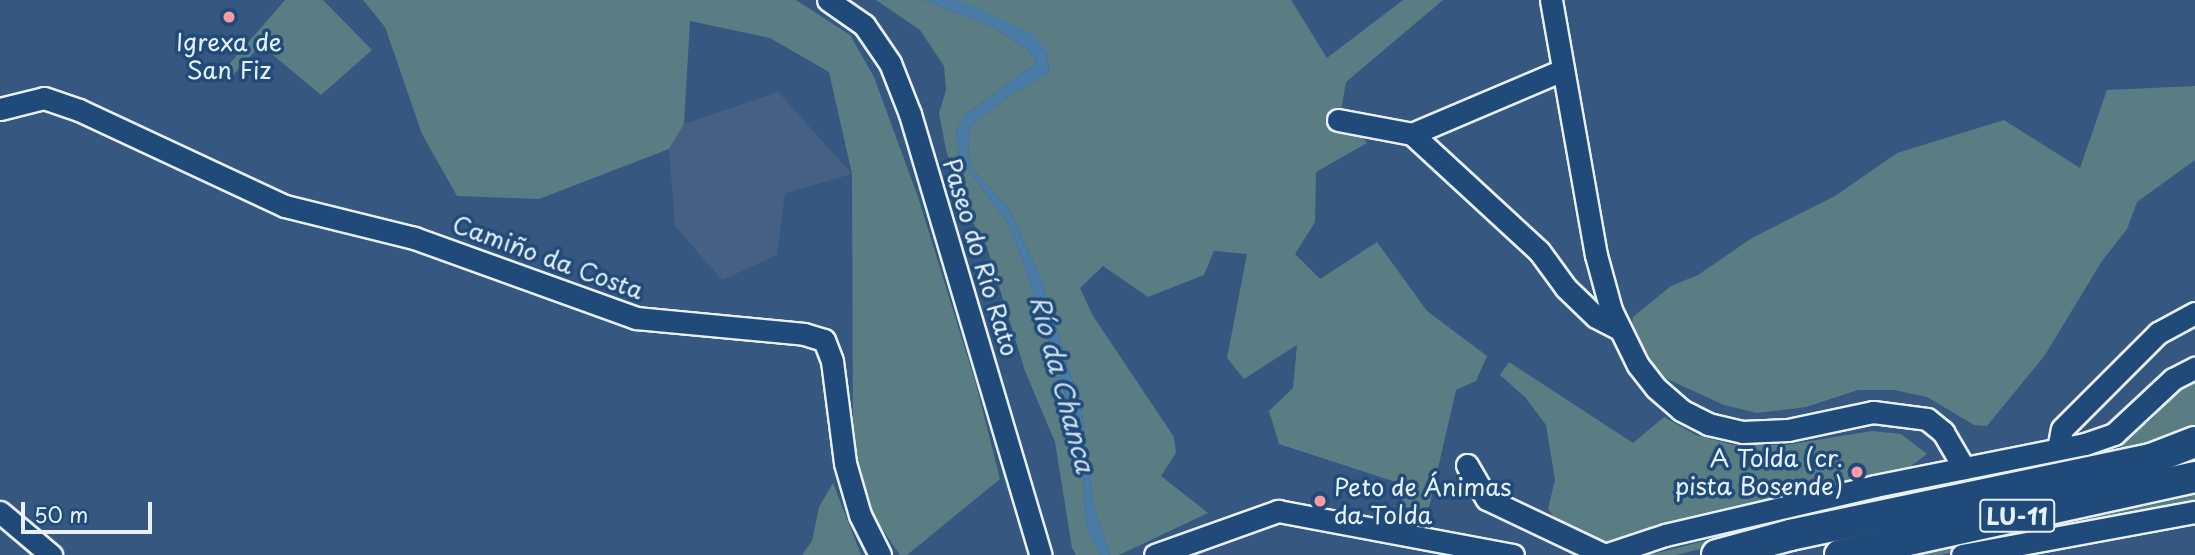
<!DOCTYPE html>
<html>
<head>
<meta charset="utf-8">
<style>
	body { margin:0 }
	#map { position:relative; width:2195px; height:555px; overflow:hidden; background:#365780; font-family:"Playpen Sans",sans-serif }
	div>[style] { position:absolute }
	.built>* { inset:0; background:#466084 }
	.green>* { inset:0; background:#597d82 }
	.water>* { inset:0; background:#497ba6 }
	.roads { filter:drop-shadow(2px 0 #e8f1f8) drop-shadow(-2px 0 #e8f1f8) drop-shadow(0 2px #e8f1f8) drop-shadow(0 -2px #e8f1f8) }
	.minor>* { height:21px; margin:-10.5px; padding:0 10.5px; transform-origin:10.5px; border-radius:10.5px; background:#1f4a7a }
	.highway>* { height:30px; margin:-15px; padding:0 15px; transform-origin:15px; border-radius:15px; background:#1f4a7a }
	.dots>* { width:19px; height:19px; translate:-50% -50%; box-sizing:border-box; border:4px solid #1f4a7a; border-radius:50% }
	span { translate:-50% -50%; white-space:nowrap; text-align:center; line-height:1.15; -webkit-text-stroke:7px #1f4a7a; paint-order:stroke }
	.shield-label span { padding:2px 5px; background:#1f4a7a; border:2px solid; border-radius:5px; -webkit-text-stroke-width:0 }
	.shield-label { font-size:23px; color:#e8f1f8; font-weight:700 }
	.poi-label { font-size:24px; color:#e8f1f8 }
	.right { translate:-100% -50%; text-align:right }
	.left { translate:0 -50%; text-align:left }
	.street-label { font-size:24px; color:#e8f1f8 }
	.water-label { font-size:26px; color:#d0dfec; font-style:italic }
	.scale { position:absolute; left:21px; top:502px; width:131px; height:32px; box-sizing:border-box; border:4px solid #e8f1f8; border-top:0; padding-left:9px; font-size:21px; line-height:24px; white-space:nowrap; color:#e8f1f8; -webkit-text-stroke:5px #1f4a7a; paint-order:stroke }
</style>
</head>
<body>
<div id="map">
	<div class="built">
		<div style="clip-path:polygon(778px 92px,852px 174px,785px 193px,777px 255px,722px 280px,675px 226px,669px 149px,684px 124px)"></div>
	</div>
	<div class="green">
		<div style="clip-path:polygon(285px 0,323px 0,372px 50px,321px 95px,261px 45px,232px 76px,225px 69px)"></div>
		<div style="clip-path:polygon(363px 0,796px 0,850px 35px,874px 77px,918px 197px,976px 384px,1000px 479px,907px 555px,900px 555px,870px 511px,853px 443px,852px 174px,829px 72px,770px 38px,690px 21px,684px 124px,669px 149px,539px 199px,457px 196px,422px 134px,385px 27px)"></div>
		<div style="clip-path:polygon(876px 0,924px 0,991px 26px,1027px 49px,1037px 62px,964px 116px,956px 132px,959px 157px,1009px 225px,1023px 261px,1071px 413px,1082px 463px,1087px 530px,1101px 555px,1076px 555px,1072px 548px,1055px 442px,1025px 371px,987px 247px,965px 209px,946px 150px,939px 113px,946px 90px,944px 66px,920px 30px)"></div>
		<div style="clip-path:polygon(955px 0,1291px 0,1327px 58px,1403px 0,1443px 0,1346px 82px,1341px 111px,1367px 143px,1316px 172px,1315px 222px,1295px 254px,1320px 279px,1377px 242px,1427px 311px,1487px 356px,1476px 381px,1456px 390px,1428px 512px,1401px 506px,1405px 485px,1279px 444px,1269px 411px,1293px 388px,1297px 345px,1244px 379px,1227px 358px,1247px 254px,1214px 251px,1204px 275px,1148px 297px,1103px 266px,1080px 288px,1093px 316px,1174px 437px,1176px 453px,1161px 476px,1208px 513px,1119px 555px,1110px 555px,1093px 504px,1082px 412px,1042px 281px,1009px 209px,971px 167px,968px 151px,970px 126px,1010px 95px,1049px 73px,1047px 51px)"></div>
		<div style="clip-path:polygon(2195px 86px,2195px 160px,2137px 202px,2127px 229px,2102px 261px,2045px 355px,1987px 426px,1974px 425px,1927px 397px,1894px 390px,1858px 390px,1806px 407px,1757px 413px,1724px 405px,1654px 373px,1631px 335px,1633px 317px,1671px 286px,1698px 275px,1752px 238px,1835px 196px,1897px 153px,2004px 120px,2080px 168px,2107px 90px)"></div>
		<div style="clip-path:polygon(1509px 362px,1633px 443px,1664px 417px,1696px 435px,1734px 445px,1786px 445px,1872px 431px,1901px 434px,1927px 454px,1910px 467px,1581px 553px,1548px 509px,1555px 480px,1546px 425px,1525px 397px,1500px 375px)"></div>
		<div style="clip-path:polygon(2195px 381px,2195px 431px,2123px 451px,2120px 443px,2151px 420px,2180px 388px)"></div>
		<div style="clip-path:polygon(833px 483px,861px 555px,802px 555px,812px 541px,819px 507px)"></div>
		<div style="clip-path:polygon(1912px 488px,1916px 496px,1676px 555px,1649px 555px)"></div>
		<div style="clip-path:polygon(2195px 492px,2195px 508px,2070px 526px,1941px 555px,1902px 555px)"></div>
	</div>
	<div class="water">
		<div style="clip-path:polygon(924px 0,955px 0,973px 6px,1033px 34px,1047px 51px,1049px 73px,1010px 95px,970px 126px,968px 151px,971px 167px,1009px 209px,1042px 281px,1082px 412px,1093px 504px,1110px 555px,1101px 555px,1087px 530px,1082px 463px,1071px 413px,1023px 261px,1009px 225px,959px 157px,956px 132px,964px 116px,1037px 62px,1027px 49px,991px 26px)"></div>
	</div>
	<div class="roads">
		<div class="minor">
			<div style="left:828px;top:0;width:44px;rotate:34.8deg"></div>
			<div style="left:864px;top:25px;width:46px;rotate:55.6deg"></div>
			<div style="left:890px;top:63px;width:55px;rotate:68.6deg"></div>
			<div style="left:910px;top:114px;width:460px;rotate:73.5deg"></div>
			<div style="left:1551px;top:0;width:259px;rotate:80deg"></div>
			<div style="left:1596px;top:255px;width:57px;rotate:74.7deg"></div>
			<div style="left:1611px;top:310px;width:61px;rotate:63.9deg"></div>
			<div style="left:1638px;top:365px;width:29px;rotate:52deg"></div>
			<div style="left:1656px;top:388px;width:33px;rotate:41deg"></div>
			<div style="left:1681px;top:410px;width:30px;rotate:27deg"></div>
			<div style="left:1708px;top:424px;width:35px;rotate:13deg"></div>
			<div style="left:1742px;top:432px;width:46px;rotate:-2.5deg"></div>
			<div style="left:1788px;top:430px;width:87px;rotate:-12deg"></div>
			<div style="left:1873px;top:412px;width:54px;rotate:7.4deg"></div>
			<div style="left:1927px;top:419px;width:21px;rotate:39deg"></div>
			<div style="left:1943px;top:432px;width:42px;rotate:59.7deg"></div>
			<div style="left:0;top:109px;width:45px;rotate:-14deg"></div>
			<div style="left:44px;top:98px;width:37px;rotate:19deg"></div>
			<div style="left:79px;top:110px;width:227px;rotate:25deg"></div>
			<div style="left:285px;top:206px;width:133px;rotate:13.9deg"></div>
			<div style="left:414px;top:238px;width:236px;rotate:19.8deg"></div>
			<div style="left:636px;top:318px;width:169px;rotate:5.4deg"></div>
			<div style="left:804px;top:334px;width:21px;rotate:17deg"></div>
			<div style="left:824px;top:340px;width:22px;rotate:69deg"></div>
			<div style="left:832px;top:361px;width:103px;rotate:82.7deg"></div>
			<div style="left:845px;top:463px;width:54px;rotate:73.9deg"></div>
			<div style="left:860px;top:515px;width:45px;rotate:63.4deg"></div>
			<div style="left:1338px;top:120px;width:75px;rotate:10.7deg"></div>
			<div style="left:1412px;top:134px;width:173px;rotate:42.7deg"></div>
			<div style="left:1539px;top:251px;width:46px;rotate:53.9deg"></div>
			<div style="left:1566px;top:288px;width:42px;rotate:44deg"></div>
			<div style="left:1596px;top:317px;width:25px;rotate:27deg"></div>
			<div style="left:1412px;top:134px;width:164px;rotate:-23deg"></div>
			<div style="left:2058px;top:449px;width:20px;rotate:-79deg"></div>
			<div style="left:2062px;top:429px;width:136px;rotate:-45deg"></div>
			<div style="left:2158px;top:333px;width:42px;rotate:-28.4deg"></div>
			<div style="left:1467px;top:465px;width:39px;rotate:60deg"></div>
			<div style="left:1487px;top:499px;width:131px;rotate:25.4deg"></div>
			<div style="left:0;top:512px;width:67px;rotate:40.1deg"></div>
			<div style="left:1155px;top:555px;width:131px;rotate:-19.7deg"></div>
			<div style="left:1278px;top:511px;width:239px;rotate:10.6deg"></div>
			<div style="left:1605px;top:555px;width:63px;rotate:-18.4deg"></div>
			<div style="left:1665px;top:535px;width:216px;rotate:-13.1deg"></div>
			<div style="left:1875px;top:486px;width:214px;rotate:-11.3deg"></div>
			<div style="left:2085px;top:444px;width:31px;rotate:-19deg"></div>
			<div style="left:2114px;top:434px;width:81px;rotate:-43deg"></div>
			<div style="left:2173px;top:379px;width:25px;rotate:-27deg"></div>
			<div style="left:1962px;top:555px;width:237px;rotate:-10.5deg"></div>
		</div>
		<div class="highway">
			<div style="left:1717px;top:555px;width:76px;rotate:-15.3deg"></div>
			<div style="left:1790px;top:535px;width:369px;rotate:-11.9deg"></div>
			<div style="left:2151px;top:459px;width:47px;rotate:-21.1deg"></div>
			<div style="left:1840px;top:555px;width:363px;rotate:-12.4deg"></div>
		</div>
	</div>
	<div class="dots">
		<div style="left:229px;top:17px;background:#ff9aa2"></div>
		<div style="left:1857px;top:472px;background:#ff9aa2"></div>
		<div style="left:1320px;top:501px;background:#ff9aa2"></div>
	</div>
	<div class="shield-label">
		<span style="left:2017px;top:516px">LU-11</span>
	</div>
	<div class="poi-label">
		<span style="left:229px;top:56px">Igrexa de<br>San Fiz</span>
		<span class="right" style="left:1843px;top:472px">A Tolda (cr.<br>pista Bosende)</span>
		<span class="left" style="left:1334px;top:501px">Peto de Ánimas<br>da Tolda</span>
	</div>
	<div class="street-label">
		<span style="left:548px;top:257px;rotate:20deg">Camiño da Costa</span>
		<span style="left:981px;top:257px;rotate:73deg">Paseo do Río Rato</span>
	</div>
	<div class="water-label">
		<span style="left:1063px;top:384px;rotate:75deg">Río da Chanca</span>
	</div>
	<div class="scale">50 m</div>
</div>
</body>
</html>
